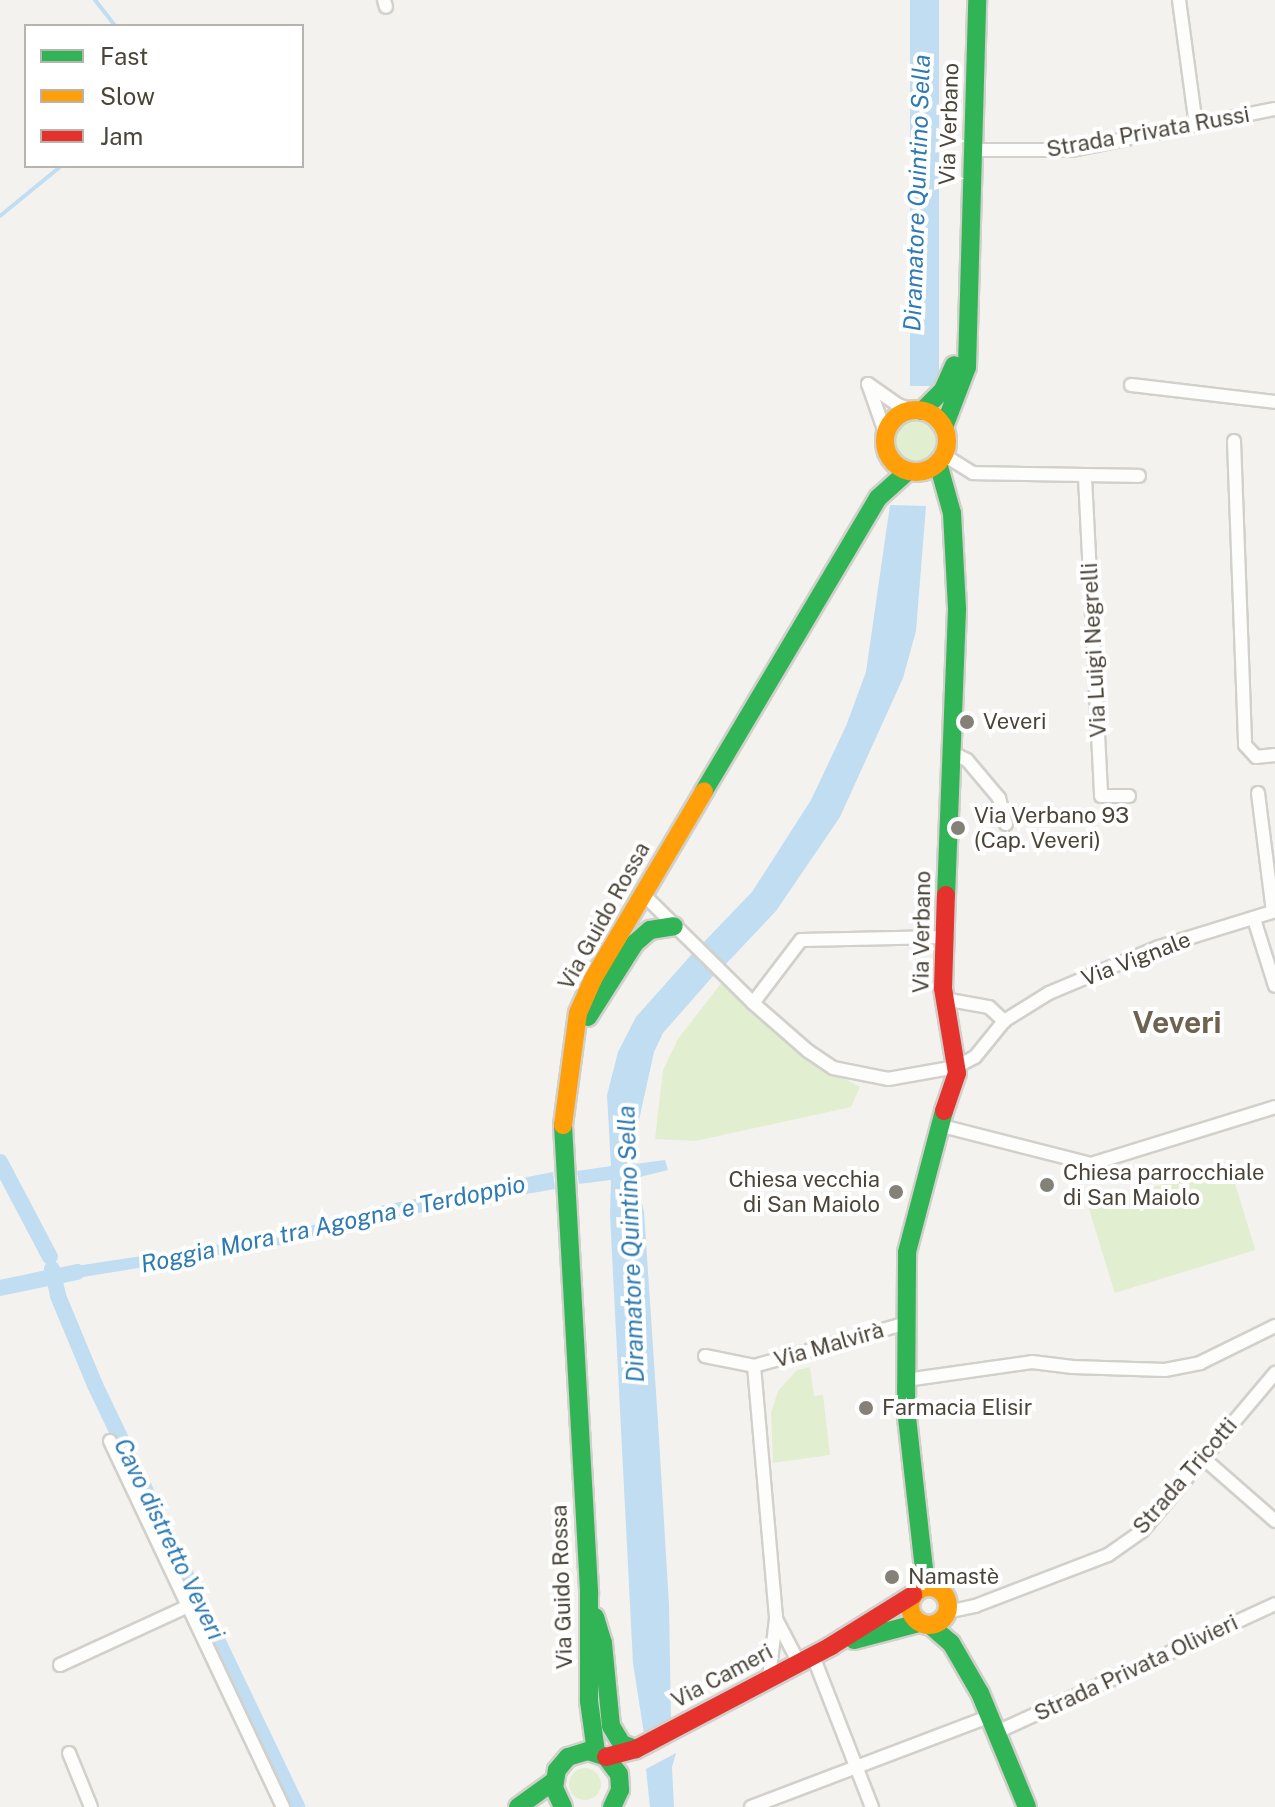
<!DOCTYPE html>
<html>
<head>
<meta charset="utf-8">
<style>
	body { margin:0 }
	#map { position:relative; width:1275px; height:1807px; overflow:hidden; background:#f4f2ee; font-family:"Public Sans",sans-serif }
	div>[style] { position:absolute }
	.green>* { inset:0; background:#e1eecf; transform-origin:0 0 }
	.round { border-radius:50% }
	.water>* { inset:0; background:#c0ddf1; transform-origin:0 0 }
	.stream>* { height:4px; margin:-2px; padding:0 2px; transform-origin:2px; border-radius:2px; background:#c0ddf1 }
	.canal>* { height:16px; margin:-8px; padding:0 8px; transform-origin:8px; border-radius:8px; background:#c0ddf1 }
	.roads { filter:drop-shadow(2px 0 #d2d0cb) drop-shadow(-2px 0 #d2d0cb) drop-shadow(0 2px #d2d0cb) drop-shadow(0 -2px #d2d0cb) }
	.street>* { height:12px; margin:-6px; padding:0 6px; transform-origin:6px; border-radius:6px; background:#fdfdfc }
	.fast>* { height:18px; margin:-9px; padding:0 9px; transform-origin:9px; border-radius:9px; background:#30b455 }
	.slow>* { height:18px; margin:-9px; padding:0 9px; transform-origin:9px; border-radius:9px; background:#ff9f0a }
	.slow>.ring { margin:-9px; padding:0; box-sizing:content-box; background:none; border:18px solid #ff9f0a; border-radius:50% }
	.jam>* { height:18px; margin:-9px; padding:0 9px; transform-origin:9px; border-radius:9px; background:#e5322d }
	.dots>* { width:22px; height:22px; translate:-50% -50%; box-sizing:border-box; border:4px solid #fff; border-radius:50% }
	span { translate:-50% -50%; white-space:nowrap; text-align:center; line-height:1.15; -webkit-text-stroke:8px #fff; paint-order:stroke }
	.street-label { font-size:22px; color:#4b4439 }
	.poi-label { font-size:22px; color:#4b4439 }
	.left { translate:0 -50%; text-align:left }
	.right { translate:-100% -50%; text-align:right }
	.water-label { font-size:24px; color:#2e7ab2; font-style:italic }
	.district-label { font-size:30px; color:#6e6250; font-weight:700 }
	.legend { position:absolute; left:24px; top:24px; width:280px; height:144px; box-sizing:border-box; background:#fff; border:2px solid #b7b4b0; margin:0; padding:10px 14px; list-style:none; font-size:24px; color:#4b4439 }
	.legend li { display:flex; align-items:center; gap:16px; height:40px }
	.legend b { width:40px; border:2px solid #b7b4b0 }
</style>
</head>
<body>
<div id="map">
	<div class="green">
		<div class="round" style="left:895px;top:420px;width:42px;height:42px"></div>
		<div style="clip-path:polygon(722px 982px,801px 1055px,860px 1087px,851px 1107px,695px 1141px,655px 1139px,663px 1070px,678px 1039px)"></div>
		<div style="left:1229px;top:1164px;width:90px;height:147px;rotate:73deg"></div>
		<div style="clip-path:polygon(810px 1367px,814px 1396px,823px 1395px,830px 1455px,773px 1463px,771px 1413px,778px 1391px,797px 1370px)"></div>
		<div class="round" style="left:569px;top:1768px;width:32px;height:32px"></div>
	</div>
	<div class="water">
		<div style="left:910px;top:0;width:29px;height:386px"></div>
		<div style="clip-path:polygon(890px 505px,926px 506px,916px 631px,903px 678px,840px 817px,776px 911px,723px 967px,701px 945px,752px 892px,811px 800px,846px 726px,866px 672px)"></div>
		<div style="clip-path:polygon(692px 954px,714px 975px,663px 1033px,654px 1052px,635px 1138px,635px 1164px,665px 1160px,668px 1170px,636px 1178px,644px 1212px,658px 1422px,669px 1605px,671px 1720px,644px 1734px,633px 1663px,610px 1215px,611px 1180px,579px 1184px,577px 1171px,611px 1166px,607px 1095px,618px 1052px,636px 1017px)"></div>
		<div style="clip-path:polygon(553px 1172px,555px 1189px,349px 1225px,287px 1244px,58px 1281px,56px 1269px,275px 1236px,380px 1206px)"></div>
		<div style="clip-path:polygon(46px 1270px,51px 1283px,0 1294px,0 1281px)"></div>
		<div style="clip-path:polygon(676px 1753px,672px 1767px,674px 1807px,650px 1807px,646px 1769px)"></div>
	</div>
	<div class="stream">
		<div style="left:95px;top:0;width:33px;rotate:52deg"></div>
		<div style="left:0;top:216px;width:79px;rotate:-39.3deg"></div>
	</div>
	<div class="canal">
		<div style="left:0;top:1162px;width:107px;rotate:62.2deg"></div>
		<div style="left:52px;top:1269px;width:28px;rotate:77deg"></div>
		<div style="left:58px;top:1296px;width:96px;rotate:67.4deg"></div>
		<div style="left:95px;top:1385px;width:468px;rotate:64.4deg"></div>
		<div style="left:0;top:1288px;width:79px;rotate:-11.7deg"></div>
	</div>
	<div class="roads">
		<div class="street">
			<div style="left:384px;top:0;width:7px;rotate:74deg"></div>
			<div style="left:1179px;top:0;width:126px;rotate:82.3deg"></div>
			<div style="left:973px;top:150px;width:98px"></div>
			<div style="left:1071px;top:150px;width:208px;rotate:-11.4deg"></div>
			<div style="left:1131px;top:385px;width:145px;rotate:6.7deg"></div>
			<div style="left:886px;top:435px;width:54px;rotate:-109.4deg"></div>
			<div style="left:868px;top:384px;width:37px;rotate:35deg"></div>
			<div style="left:898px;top:405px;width:15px;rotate:20deg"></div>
			<div style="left:1234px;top:441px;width:304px;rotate:87.9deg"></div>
			<div style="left:1245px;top:745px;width:16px;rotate:47deg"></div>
			<div style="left:1256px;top:757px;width:19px;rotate:-6deg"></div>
			<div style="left:944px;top:455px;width:34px;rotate:32deg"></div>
			<div style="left:973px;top:473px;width:166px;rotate:1deg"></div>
			<div style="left:1085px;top:477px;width:319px;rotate:87.1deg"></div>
			<div style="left:1101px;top:796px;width:28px"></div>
			<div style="left:951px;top:752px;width:18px;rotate:27deg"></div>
			<div style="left:967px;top:760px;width:50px;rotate:49.9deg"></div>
			<div style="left:999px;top:798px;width:27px;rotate:75deg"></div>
			<div style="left:1258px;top:793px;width:119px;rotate:82.8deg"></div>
			<div style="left:643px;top:894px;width:155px;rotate:44.7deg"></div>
			<div style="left:753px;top:1003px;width:73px;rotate:41.1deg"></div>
			<div style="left:808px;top:1051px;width:30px;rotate:34deg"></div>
			<div style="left:833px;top:1068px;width:56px;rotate:11.3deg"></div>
			<div style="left:888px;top:1079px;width:69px;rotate:-10deg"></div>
			<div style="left:956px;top:1067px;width:21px;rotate:-28deg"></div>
			<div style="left:975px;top:1057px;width:46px;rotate:-51.1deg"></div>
			<div style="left:1004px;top:1021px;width:53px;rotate:-31.9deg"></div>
			<div style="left:1049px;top:993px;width:119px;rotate:-22.7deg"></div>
			<div style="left:1159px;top:947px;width:121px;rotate:-17.2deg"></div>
			<div style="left:1254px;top:919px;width:70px;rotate:72.6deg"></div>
			<div style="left:944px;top:999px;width:46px;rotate:10.1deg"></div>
			<div style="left:989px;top:1007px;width:21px;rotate:43deg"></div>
			<div style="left:753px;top:1003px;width:79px;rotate:-52.7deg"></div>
			<div style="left:801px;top:940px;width:143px;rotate:-1.2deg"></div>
			<div style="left:942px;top:1126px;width:154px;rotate:14.3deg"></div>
			<div style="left:1091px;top:1164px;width:193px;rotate:-17.2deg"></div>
			<div style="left:705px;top:1356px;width:50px;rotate:11.5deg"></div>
			<div style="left:754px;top:1366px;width:159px;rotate:-15.7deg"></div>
			<div style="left:754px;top:1366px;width:254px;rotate:85deg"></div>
			<div style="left:776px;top:1619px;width:59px;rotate:96.8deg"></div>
			<div style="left:906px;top:1380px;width:127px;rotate:-8.1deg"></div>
			<div style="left:1032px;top:1362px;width:41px;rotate:7deg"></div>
			<div style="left:1073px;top:1367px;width:92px;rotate:1.9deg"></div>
			<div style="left:1165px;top:1370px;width:36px;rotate:-11deg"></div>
			<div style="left:1200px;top:1363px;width:84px;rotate:-26.3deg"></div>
			<div style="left:110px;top:1441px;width:405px;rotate:64.7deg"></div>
			<div style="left:1202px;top:1457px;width:97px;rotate:41.2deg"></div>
			<div style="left:947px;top:1612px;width:29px;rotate:-12deg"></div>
			<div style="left:975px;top:1606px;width:142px;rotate:-21deg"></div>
			<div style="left:1108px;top:1555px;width:42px;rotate:-35.2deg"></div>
			<div style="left:1142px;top:1531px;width:207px;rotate:-49.9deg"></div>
			<div style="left:776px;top:1619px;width:50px;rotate:62.4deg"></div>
			<div style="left:813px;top:1656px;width:162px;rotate:68.7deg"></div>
			<div style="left:60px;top:1665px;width:141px;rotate:-24.7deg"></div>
			<div style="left:997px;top:1732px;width:306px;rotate:-24.7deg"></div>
			<div style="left:69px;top:1753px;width:58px;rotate:67.8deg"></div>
			<div style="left:751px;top:1807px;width:257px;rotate:-20.8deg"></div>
		</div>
		<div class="fast">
			<div style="left:922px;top:411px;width:30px;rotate:-45deg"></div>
			<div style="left:943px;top:390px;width:27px;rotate:-66deg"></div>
			<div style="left:944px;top:427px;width:64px;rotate:-69deg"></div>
			<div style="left:967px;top:367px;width:367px;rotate:-88.4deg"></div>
			<div style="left:938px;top:463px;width:52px;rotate:74.4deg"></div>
			<div style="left:952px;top:513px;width:97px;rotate:87deg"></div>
			<div style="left:957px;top:610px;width:285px;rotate:92.2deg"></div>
			<div style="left:704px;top:791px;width:341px;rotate:-59.3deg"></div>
			<div style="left:878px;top:498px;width:40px;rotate:-42deg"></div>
			<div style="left:588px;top:1017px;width:88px;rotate:-57.6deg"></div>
			<div style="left:635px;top:943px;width:20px;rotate:-41deg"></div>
			<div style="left:650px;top:930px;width:24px;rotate:-9deg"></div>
			<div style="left:563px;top:1125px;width:470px;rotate:86.8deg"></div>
			<div style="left:589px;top:1594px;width:107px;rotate:90deg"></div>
			<div style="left:589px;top:1701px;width:51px;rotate:82.2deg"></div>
			<div style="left:926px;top:1587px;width:178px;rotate:-96.4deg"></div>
			<div style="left:906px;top:1410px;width:158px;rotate:-89.6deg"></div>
			<div style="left:907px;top:1252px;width:146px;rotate:-75.3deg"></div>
			<div style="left:595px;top:1617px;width:27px;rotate:73deg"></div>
			<div style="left:603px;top:1643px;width:83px;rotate:84.5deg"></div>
			<div style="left:611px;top:1726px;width:21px;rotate:59deg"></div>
			<div style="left:622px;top:1744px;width:15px;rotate:20deg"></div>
			<div style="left:930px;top:1625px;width:28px;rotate:41deg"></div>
			<div style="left:951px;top:1643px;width:58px;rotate:59.9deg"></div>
			<div style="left:980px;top:1693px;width:123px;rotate:67.6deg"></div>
			<div style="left:854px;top:1640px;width:67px;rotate:-14.7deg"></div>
			<div style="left:518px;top:1807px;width:44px;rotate:-35.8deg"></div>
			<div style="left:563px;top:1807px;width:21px;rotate:-115deg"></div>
			<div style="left:554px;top:1788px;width:18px;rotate:-81deg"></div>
			<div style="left:557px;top:1770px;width:17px;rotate:-50deg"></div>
			<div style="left:568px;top:1757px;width:21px;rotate:-17deg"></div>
			<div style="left:588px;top:1751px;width:19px;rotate:18deg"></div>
			<div style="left:606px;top:1757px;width:21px;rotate:53deg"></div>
			<div style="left:619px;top:1774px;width:16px;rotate:86deg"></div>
			<div style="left:620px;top:1790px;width:19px;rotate:115deg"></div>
		</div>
		<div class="slow">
			<div class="ring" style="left:885px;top:410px;width:44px;height:44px"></div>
			<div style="left:563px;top:1125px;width:113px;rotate:-82.4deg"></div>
			<div style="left:578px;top:1013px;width:37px;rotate:-66deg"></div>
			<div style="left:593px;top:979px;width:218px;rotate:-59.4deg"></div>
			<div class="ring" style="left:910px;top:1587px;width:20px;height:20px"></div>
		</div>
		<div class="jam">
			<div style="left:944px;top:1111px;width:40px;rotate:-71.1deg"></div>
			<div style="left:957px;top:1073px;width:86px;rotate:-99.4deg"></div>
			<div style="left:943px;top:988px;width:93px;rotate:-88.2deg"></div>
			<div style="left:606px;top:1757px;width:31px;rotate:-15deg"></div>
			<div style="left:636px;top:1749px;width:221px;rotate:-27.8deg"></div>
			<div style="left:831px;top:1646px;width:97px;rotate:-31.9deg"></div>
		</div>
	</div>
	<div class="dots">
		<div style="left:967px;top:722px;background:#868178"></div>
		<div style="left:958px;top:828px;background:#868178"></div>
		<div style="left:1047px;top:1185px;background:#868178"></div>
		<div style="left:896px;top:1192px;background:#868178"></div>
		<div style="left:866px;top:1408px;background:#868178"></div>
		<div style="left:892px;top:1577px;background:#868178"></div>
	</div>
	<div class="street-label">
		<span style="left:949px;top:124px;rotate:-88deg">Via Verbano</span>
		<span style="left:1148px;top:132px;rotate:-10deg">Strada Privata Russi</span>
		<span style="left:1094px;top:650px;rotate:-93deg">Via Luigi Negrelli</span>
		<span style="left:604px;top:916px;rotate:-61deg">Via Guido Rossa</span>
		<span style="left:922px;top:932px;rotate:-89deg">Via Verbano</span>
		<span style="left:1136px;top:959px;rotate:-21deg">Via Vignale</span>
		<span style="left:829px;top:1345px;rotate:-16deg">Via Malvirà</span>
		<span style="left:1185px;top:1476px;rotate:-49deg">Strada Tricotti</span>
		<span style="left:562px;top:1587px;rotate:-92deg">Via Guido Rossa</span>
		<span style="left:1136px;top:1668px;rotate:-25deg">Strada Privata Olivieri</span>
		<span style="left:722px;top:1676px;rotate:-28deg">Via Cameri</span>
	</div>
	<div class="poi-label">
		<span class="left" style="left:983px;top:722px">Veveri</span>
		<span class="left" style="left:974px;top:828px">Via Verbano 93<br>(Cap. Veveri)</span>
		<span class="left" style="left:1063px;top:1185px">Chiesa parrocchiale<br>di San Maiolo</span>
		<span class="right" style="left:880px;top:1192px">Chiesa vecchia<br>di San Maiolo</span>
		<span class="left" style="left:882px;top:1408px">Farmacia Elisir</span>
		<span class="left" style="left:908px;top:1577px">Namastè</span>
	</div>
	<div class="water-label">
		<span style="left:917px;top:193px;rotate:-88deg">Diramatore Quintino Sella</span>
		<span style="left:333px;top:1224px;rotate:-12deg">Roggia Mora tra Agogna e Terdoppio</span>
		<span style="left:631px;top:1244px;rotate:-92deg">Diramatore Quintino Sella</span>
		<span style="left:169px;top:1539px;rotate:64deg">Cavo distretto Veveri</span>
	</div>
	<div class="district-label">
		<span style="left:1177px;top:1022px">Veveri</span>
	</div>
	<ul class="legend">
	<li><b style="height:10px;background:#30b455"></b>Fast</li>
	<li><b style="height:10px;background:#ff9f0a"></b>Slow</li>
	<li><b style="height:10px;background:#e5322d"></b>Jam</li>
	</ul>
</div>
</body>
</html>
